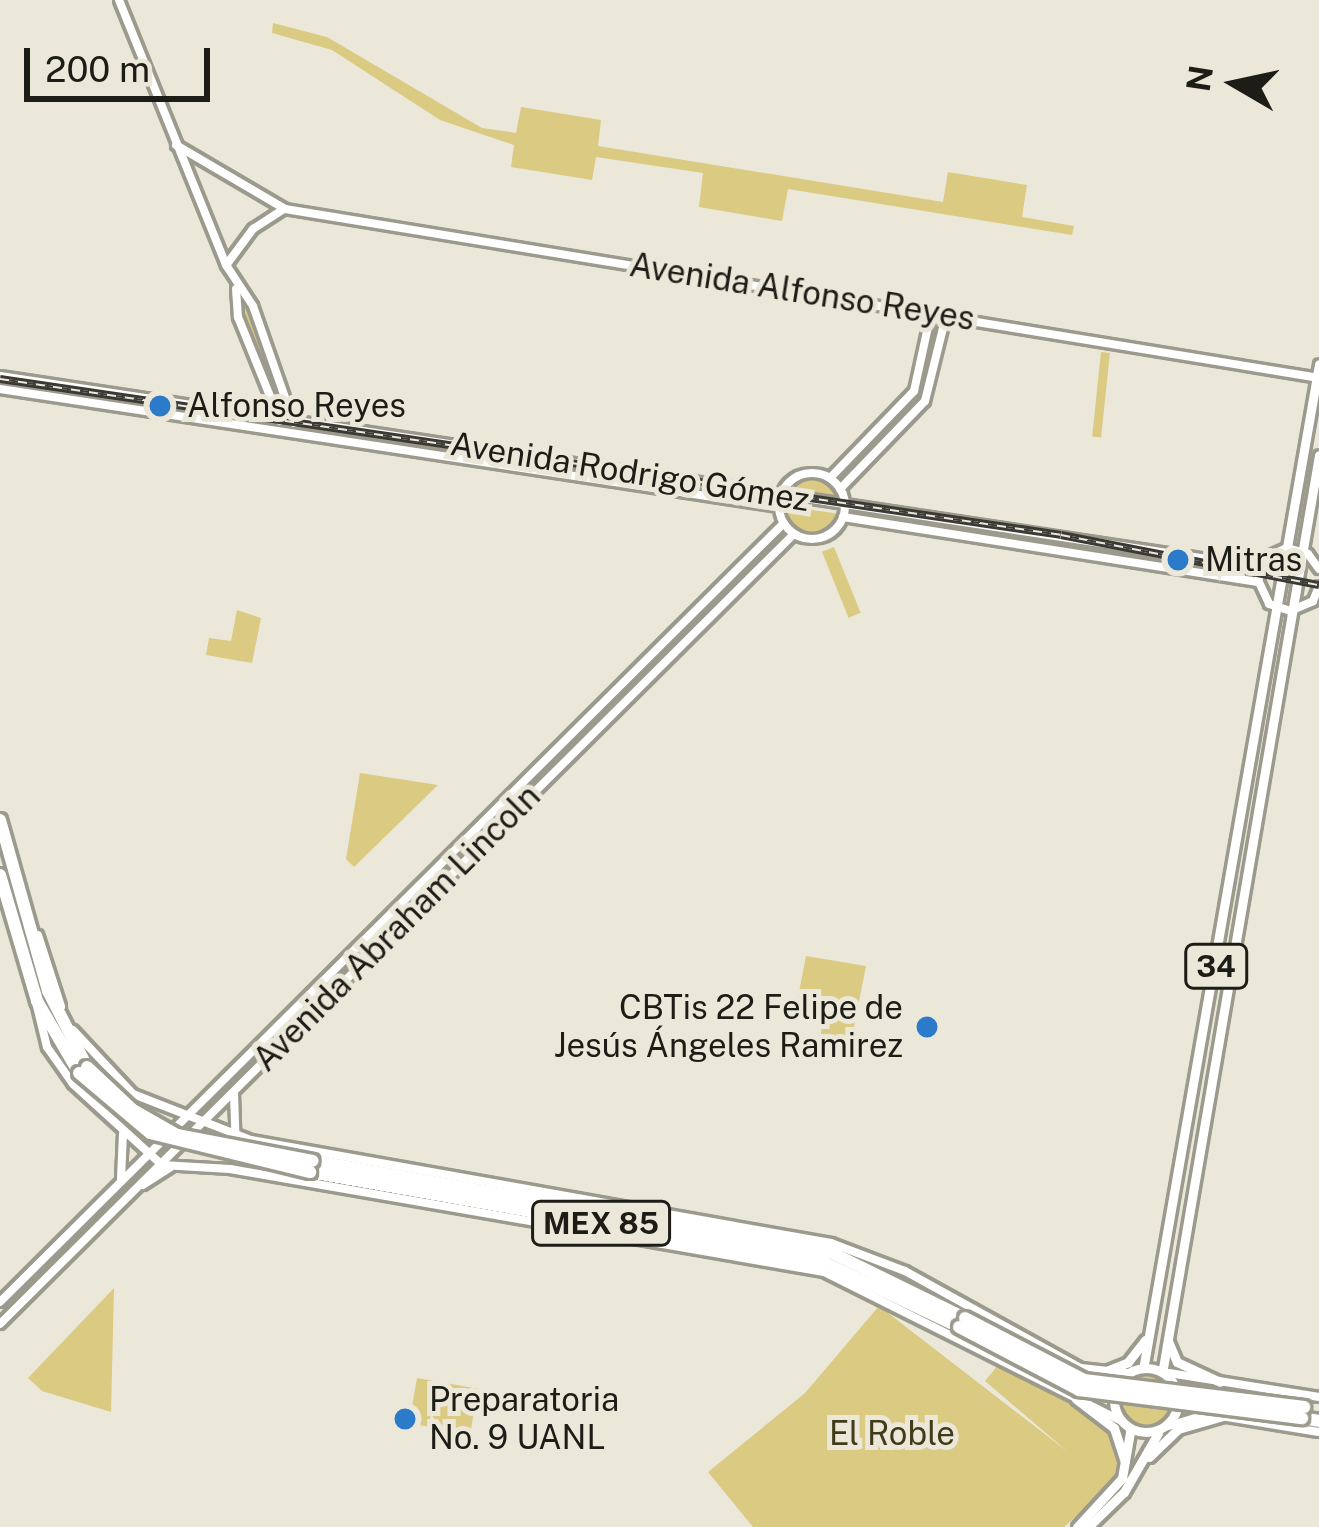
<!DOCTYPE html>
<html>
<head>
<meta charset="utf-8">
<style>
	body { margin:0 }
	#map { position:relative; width:1319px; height:1527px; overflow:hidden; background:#ebe8da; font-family:"Public Sans",sans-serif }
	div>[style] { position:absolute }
	.green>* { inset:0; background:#dbca81; transform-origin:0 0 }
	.round { border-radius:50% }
	.roads { filter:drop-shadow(3px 0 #9c9a8d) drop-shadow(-3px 0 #9c9a8d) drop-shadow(0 3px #9c9a8d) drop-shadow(0 -3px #9c9a8d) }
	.secondary>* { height:8px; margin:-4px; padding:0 4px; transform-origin:4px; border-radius:4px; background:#fff }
	.secondary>.ring { margin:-4px; padding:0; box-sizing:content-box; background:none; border:8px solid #fff; border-radius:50% }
	.primary>* { height:9px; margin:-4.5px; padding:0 4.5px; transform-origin:4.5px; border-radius:4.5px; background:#fff }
	.primary>.ring { margin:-4.5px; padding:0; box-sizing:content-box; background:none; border:9px solid #fff; border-radius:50% }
	.highway>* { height:12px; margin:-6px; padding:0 6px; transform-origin:6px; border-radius:6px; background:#fff }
	.rail>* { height:8px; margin-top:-4px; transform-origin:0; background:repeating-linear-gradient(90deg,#ebe8da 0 9px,#3a3933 0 18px); box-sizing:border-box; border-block:3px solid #3a3933 }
	.bridges { filter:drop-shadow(3px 0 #9c9a8d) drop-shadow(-3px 0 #9c9a8d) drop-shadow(0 3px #9c9a8d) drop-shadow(0 -3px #9c9a8d) }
	.highway-bridge>* { height:12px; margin:-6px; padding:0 6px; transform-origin:6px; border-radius:6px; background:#fff }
	.dots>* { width:33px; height:33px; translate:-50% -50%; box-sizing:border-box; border:6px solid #ebe8da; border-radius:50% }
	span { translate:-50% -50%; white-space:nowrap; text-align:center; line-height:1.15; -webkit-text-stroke:10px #ebe8da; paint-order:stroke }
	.shield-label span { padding:3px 9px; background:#ebe8da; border:3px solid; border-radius:9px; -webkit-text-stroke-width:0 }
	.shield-label { font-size:30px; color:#1d1c17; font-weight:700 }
	.street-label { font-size:33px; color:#1d1c17 }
	.poi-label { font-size:33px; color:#1d1c17 }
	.left { translate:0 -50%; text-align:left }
	.right { translate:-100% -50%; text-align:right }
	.park-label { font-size:33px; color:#423a19 }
	.north { position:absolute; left:1175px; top:24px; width:120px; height:120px; -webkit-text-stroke:9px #ebe8da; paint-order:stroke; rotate:279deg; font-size:33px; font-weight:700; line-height:48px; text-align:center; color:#1d1c17 }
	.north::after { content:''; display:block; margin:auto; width:42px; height:54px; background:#1d1c17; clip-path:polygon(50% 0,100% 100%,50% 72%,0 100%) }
	.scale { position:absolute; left:24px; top:48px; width:186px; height:54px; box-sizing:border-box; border:6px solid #1d1c17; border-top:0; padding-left:15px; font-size:36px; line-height:42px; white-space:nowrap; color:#1d1c17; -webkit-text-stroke:9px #ebe8da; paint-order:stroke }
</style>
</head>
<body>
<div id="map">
	<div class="green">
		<div style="clip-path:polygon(273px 23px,327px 37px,482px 128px,516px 133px,521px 107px,601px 120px,598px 146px,943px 202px,948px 172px,1027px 185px,1022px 217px,1074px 226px,1072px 235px,788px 189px,782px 221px,699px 207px,703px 173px,596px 157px,592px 180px,511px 167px,514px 145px,440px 120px,332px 50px,272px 33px)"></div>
		<div style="clip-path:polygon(237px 308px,251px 311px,287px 402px,278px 407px)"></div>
		<div style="clip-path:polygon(935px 325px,943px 326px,924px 399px,848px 480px,841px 471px,924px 381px)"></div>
		<div style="left:1101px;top:352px;width:9px;height:85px;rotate:6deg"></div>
		<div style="clip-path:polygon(819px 476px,842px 500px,787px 492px,799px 479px)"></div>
		<div style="clip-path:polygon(782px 506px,841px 514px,825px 531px,805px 534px,788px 524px)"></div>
		<div style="left:834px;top:547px;width:71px;height:13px;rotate:68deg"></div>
		<div style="clip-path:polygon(237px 610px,261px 618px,252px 663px,206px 655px,209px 638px,231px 641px)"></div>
		<div style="clip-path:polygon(360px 773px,438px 785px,354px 867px,346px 859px)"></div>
		<div style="clip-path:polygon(806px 956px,866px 966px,848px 1058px,818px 1053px,825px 1006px,797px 1002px)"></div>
		<div style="clip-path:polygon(114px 1288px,111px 1412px,42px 1391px,28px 1378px)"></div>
		<div style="clip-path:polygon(879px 1306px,1068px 1452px,985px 1381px,998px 1365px,1110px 1423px,1122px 1465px,1111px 1486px,1064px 1527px,753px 1527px,708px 1472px,805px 1393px)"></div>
		<div class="round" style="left:1120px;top:1375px;width:50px;height:50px"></div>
		<div style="left:417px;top:1378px;width:62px;height:46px;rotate:10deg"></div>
	</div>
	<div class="roads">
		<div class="secondary">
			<div style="left:119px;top:0;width:286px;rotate:68deg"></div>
			<div style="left:226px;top:265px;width:49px;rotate:56.6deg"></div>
			<div style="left:253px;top:306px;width:124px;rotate:70.7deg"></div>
			<div style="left:176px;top:145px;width:126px;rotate:30.4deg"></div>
			<div style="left:285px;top:209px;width:1048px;rotate:9.28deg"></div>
			<div style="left:227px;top:264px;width:44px;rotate:-53.4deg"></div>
			<div style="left:253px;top:229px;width:37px;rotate:-33deg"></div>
			<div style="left:236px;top:289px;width:28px;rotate:86deg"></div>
			<div style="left:238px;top:317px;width:112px;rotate:68deg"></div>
			<div style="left:0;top:376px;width:1274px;rotate:8.62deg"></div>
			<div style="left:0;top:389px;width:788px;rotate:8.61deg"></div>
			<div class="ring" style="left:779px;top:473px;width:58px;height:58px"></div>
			<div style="left:830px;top:478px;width:121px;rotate:-46deg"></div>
			<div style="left:914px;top:391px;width:80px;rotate:-77.7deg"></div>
			<div style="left:840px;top:489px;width:122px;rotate:-46deg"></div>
			<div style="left:925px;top:401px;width:88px;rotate:-76.1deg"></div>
			<div style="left:843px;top:517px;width:420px;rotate:8.9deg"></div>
			<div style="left:1319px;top:569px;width:19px;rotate:-126deg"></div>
			<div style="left:1308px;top:554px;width:22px;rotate:-164deg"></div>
			<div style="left:1287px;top:548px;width:22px;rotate:156deg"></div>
			<div style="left:1267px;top:557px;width:25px;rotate:111deg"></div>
			<div style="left:1258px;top:580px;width:26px;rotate:65deg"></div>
			<div style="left:1269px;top:604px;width:22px;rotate:18deg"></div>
			<div style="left:1290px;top:611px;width:25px;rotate:-23deg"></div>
			<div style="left:1313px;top:601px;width:16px;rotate:-68deg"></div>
			<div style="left:38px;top:935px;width:75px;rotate:72.1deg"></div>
			<div style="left:36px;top:1002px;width:46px;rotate:76.3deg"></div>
			<div style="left:47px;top:1047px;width:45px;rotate:54.9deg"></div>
			<div style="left:73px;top:1084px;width:120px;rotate:42.3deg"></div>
			<div style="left:162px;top:1165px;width:68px;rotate:3.4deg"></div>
			<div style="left:230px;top:1169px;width:603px;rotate:9.84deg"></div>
			<div style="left:824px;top:1272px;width:330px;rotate:26.6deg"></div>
			<div style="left:73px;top:1030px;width:88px;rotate:46.8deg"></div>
			<div style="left:133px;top:1094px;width:127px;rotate:21.3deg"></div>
			<div style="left:251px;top:1140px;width:589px;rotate:10.07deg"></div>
			<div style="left:831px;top:1243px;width:79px;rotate:20.7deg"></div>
			<div style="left:905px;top:1271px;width:201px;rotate:28.9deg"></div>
			<div style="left:1081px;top:1368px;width:45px;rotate:6.3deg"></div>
			<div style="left:234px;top:1094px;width:38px;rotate:88deg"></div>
			<div style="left:121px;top:1179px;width:45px;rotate:-87.5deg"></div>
			<div style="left:143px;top:1185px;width:33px;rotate:-33deg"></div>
			<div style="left:0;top:1302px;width:1105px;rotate:-44.82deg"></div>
			<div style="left:0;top:1324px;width:1120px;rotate:-44.86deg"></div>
			<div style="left:1169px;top:1373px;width:152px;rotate:9.1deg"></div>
			<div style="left:1165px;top:1427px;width:46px;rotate:-16.5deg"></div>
			<div style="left:1209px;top:1414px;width:111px;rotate:9.3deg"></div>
		</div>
		<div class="primary">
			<div style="left:1168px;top:1341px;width:23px;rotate:67deg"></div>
			<div style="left:1177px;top:1362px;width:47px;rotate:24.9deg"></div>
			<div style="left:1144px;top:1364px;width:1015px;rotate:-80.07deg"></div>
			<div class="ring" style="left:1114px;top:1368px;width:55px;height:55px"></div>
			<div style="left:1163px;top:1368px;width:926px;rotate:-80.3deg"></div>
			<div style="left:1099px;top:1374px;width:31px;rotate:-22deg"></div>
			<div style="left:1128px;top:1362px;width:28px;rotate:-52deg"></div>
			<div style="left:1076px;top:1399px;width:48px;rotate:37.3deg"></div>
			<div style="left:1114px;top:1428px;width:35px;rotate:72deg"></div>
			<div style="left:1149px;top:1457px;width:40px;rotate:-44deg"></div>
			<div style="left:1178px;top:1429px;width:47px;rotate:-16.1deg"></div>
			<div style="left:1077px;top:1527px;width:67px;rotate:-47.4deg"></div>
			<div style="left:1122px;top:1478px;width:47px;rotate:-80.1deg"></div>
			<div style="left:1088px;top:1527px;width:50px;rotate:-44.2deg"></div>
			<div style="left:1124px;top:1492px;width:68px;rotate:-60deg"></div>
		</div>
		<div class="highway">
			<div style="left:0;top:820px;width:178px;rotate:74.3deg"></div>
			<div style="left:48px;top:991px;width:85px;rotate:62.8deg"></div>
			<div style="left:0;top:875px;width:131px;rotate:73.6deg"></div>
			<div style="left:37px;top:1001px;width:83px;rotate:59.7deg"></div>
			<div style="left:313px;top:1161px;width:525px;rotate:9.98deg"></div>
			<div style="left:830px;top:1252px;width:150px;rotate:26.1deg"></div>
			<div style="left:310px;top:1172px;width:523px;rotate:10.02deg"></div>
			<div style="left:825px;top:1263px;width:148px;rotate:25.5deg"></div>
			<div style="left:1302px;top:1418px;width:17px;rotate:10deg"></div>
		</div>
	</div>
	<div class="rail">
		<div style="left:0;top:379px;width:1072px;rotate:8.36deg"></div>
		<div style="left:1061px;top:535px;width:263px;rotate:11deg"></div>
	</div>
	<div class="bridges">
		<div class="highway-bridge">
			<div style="left:87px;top:1067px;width:63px;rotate:43.1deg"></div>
			<div style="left:133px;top:1110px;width:51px;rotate:29.6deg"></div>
			<div style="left:177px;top:1135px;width:138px;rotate:10.8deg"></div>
			<div style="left:79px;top:1073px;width:93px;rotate:40.2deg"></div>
			<div style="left:150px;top:1133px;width:165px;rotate:13.7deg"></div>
			<div style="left:965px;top:1318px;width:134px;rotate:27.5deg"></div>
			<div style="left:1084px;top:1380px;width:222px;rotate:7deg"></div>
			<div style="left:959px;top:1327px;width:136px;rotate:27.7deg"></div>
			<div style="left:1079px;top:1390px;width:225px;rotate:7.2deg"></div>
		</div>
	</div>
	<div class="dots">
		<div style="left:160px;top:406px;background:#2c7aca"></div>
		<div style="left:1178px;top:560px;background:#2c7aca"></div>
		<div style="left:927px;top:1027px;background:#2c7aca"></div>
		<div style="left:405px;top:1419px;background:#2c7aca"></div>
	</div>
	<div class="shield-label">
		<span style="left:1216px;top:966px">34</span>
		<span style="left:601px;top:1223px">MEX 85</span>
	</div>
	<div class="street-label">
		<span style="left:802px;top:292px;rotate:9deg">Avenida Alfonso Reyes</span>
		<span style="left:630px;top:472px;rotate:9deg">Avenida Rodrigo Gómez</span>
		<span style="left:397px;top:928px;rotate:-45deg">Avenida Abraham Lincoln</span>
	</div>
	<div class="poi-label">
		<span class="left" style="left:187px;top:406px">Alfonso Reyes</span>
		<span class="left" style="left:1205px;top:560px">Mitras</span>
		<span class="right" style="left:903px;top:1027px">CBTis 22 Felipe de<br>Jesús Ángeles Ramirez</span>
		<span class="left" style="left:429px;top:1419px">Preparatoria<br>No. 9 UANL</span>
	</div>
	<div class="park-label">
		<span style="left:892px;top:1434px">El Roble</span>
	</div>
	<div class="north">N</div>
	<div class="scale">200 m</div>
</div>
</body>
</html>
